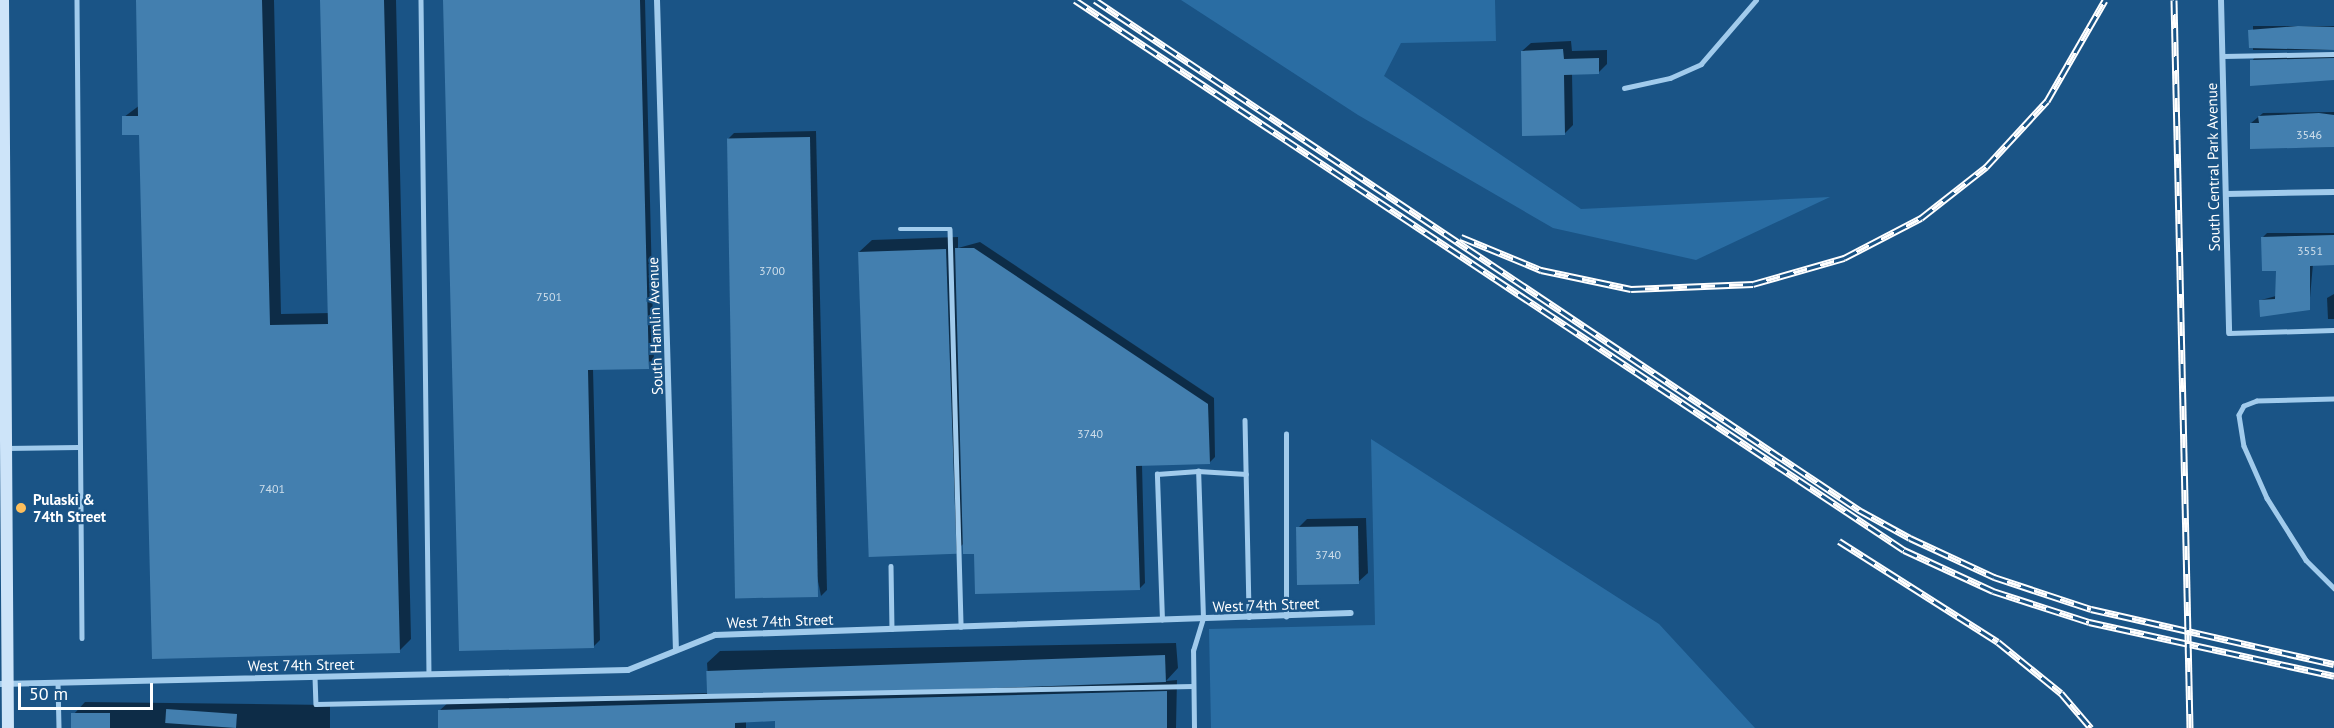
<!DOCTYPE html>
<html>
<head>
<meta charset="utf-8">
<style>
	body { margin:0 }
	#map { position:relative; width:2334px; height:728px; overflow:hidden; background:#1a5486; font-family:"PT Sans",sans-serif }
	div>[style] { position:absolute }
	.green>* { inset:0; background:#2a6da3 }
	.shadow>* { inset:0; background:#0007; transform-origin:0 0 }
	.building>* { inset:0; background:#437faf; transform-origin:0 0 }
	.lane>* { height:4.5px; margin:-2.25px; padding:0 2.25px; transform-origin:2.25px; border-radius:2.25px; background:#a1cbec }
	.street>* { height:6px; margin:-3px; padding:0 3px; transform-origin:3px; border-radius:3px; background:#a1cbec }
	.secondary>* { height:12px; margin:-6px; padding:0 6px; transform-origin:6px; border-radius:6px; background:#cde4f9 }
	.rail>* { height:7px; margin-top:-3.5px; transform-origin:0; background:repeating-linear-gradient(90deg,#1a5486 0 14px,#fff 0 28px); box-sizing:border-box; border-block:2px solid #fff }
	.dots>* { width:16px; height:16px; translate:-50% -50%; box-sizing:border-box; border:3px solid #1a5486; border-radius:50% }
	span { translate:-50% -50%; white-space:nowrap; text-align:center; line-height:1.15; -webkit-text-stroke:4.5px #1a5486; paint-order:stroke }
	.number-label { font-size:12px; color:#d0dfeb }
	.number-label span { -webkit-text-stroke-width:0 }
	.street-label { font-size:15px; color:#fff }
	.poi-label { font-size:15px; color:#fff; font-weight:700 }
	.left { translate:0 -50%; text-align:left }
	.scale { position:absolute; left:18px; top:683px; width:135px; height:27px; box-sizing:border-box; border:3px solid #fff; border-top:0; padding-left:8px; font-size:18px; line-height:21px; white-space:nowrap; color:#fff; -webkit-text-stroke:4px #1a5486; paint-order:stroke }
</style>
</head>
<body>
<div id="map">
	<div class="green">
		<div style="clip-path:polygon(1181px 0,1495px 0,1496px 41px,1401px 43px,1384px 76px,1581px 209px,1830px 197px,1696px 260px,1553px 228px,1358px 115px)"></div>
		<div style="clip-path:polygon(1371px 439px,1659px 624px,1755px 728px,1211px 728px,1209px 629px,1375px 625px)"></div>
	</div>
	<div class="shadow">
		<div style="clip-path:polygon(137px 0,274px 0,281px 314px,330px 313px,322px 0,396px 0,411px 639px,399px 651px,140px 133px,124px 117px,140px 105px)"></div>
		<div style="clip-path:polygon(445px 0,645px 0,654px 361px,648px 367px,593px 369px,600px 640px,594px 646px)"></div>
		<div style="left:2334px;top:26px;width:24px;height:81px;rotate:90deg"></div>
		<div style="clip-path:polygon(1571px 41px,1572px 51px,1607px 50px,1607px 64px,1599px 72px,1572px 73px,1573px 125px,1564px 134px,1522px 51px,1531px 43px)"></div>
		<div style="clip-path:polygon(2334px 56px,2334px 79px,2252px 61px,2255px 57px)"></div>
		<div style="clip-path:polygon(2334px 112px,2334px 147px,2251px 148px,2251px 123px,2263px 113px)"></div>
		<div style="clip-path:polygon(816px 131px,827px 590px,821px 596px,728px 139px,734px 133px)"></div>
		<div style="clip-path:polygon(2267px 233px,2334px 233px,2334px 264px,2313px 264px,2309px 309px,2261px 316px,2261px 300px,2276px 296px,2277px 269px,2263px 237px)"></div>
		<div style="clip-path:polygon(958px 237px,958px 248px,980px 242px,1214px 398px,1215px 457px,1209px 463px,1142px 465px,1145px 583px,1139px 589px,976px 552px,965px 542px,954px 553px,859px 252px,872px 240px)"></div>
		<div style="clip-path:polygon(2334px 294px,2334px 319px,2328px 319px,2327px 298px)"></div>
		<div style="clip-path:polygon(1366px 518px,1368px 573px,1358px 582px,1298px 528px,1307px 519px)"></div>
		<div style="clip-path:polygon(1176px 643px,1178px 668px,1166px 681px,1177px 680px,1176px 728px,776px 728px,776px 720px,746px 721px,746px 728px,440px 728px,439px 711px,451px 700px,709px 693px,707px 663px,720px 651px)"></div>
		<div style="clip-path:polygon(85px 702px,330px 705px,330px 728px,73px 728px,73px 715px)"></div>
	</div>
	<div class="building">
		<div style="clip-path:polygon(136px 0,262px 0,270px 325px,328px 324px,320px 0,384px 0,400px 653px,152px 659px,139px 135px,122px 135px,122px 116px,138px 116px)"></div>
		<div style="clip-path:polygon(443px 0,640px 0,649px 369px,588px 370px,594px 648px,459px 651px)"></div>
		<div style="clip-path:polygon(2298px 26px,2334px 27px,2334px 50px,2249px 48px,2248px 30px)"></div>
		<div style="clip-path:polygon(1563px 49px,1564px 59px,1599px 58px,1599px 74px,1564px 75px,1565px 135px,1522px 136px,1521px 51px)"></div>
		<div style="clip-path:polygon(2334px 58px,2334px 80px,2250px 86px,2250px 60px)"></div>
		<div style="clip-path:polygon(2319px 113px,2334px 115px,2334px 147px,2250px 149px,2250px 123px,2259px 123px,2258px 116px)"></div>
		<div style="left:810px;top:137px;width:460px;height:83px;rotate:89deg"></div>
		<div style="clip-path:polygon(2334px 235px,2334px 265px,2310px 266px,2310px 310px,2260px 317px,2259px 300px,2275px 299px,2276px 271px,2262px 271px,2261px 237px)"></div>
		<div style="clip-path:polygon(955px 248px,974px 248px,1208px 404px,1210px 464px,1136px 466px,1140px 590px,975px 594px,974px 554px,963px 554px)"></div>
		<div style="left:946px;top:249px;width:305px;height:88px;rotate:88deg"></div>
		<div style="left:1358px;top:526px;width:58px;height:62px;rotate:89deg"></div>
		<div style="left:1165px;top:655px;width:27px;height:459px;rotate:88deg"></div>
		<div style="clip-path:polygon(1167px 691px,1167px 728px,775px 728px,775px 721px,735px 723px,735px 728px,438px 728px,438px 710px)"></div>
		<div style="left:110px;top:713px;width:15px;height:39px;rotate:90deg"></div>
		<div style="left:237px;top:714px;width:14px;height:71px;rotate:94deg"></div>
	</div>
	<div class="lane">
		<div style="left:77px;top:0;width:638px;rotate:89.55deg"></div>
		<div style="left:421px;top:0;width:674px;rotate:89.32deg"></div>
		<div style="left:2223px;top:56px;width:111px;rotate:-1deg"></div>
		<div style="left:1624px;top:88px;width:47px;rotate:-12.3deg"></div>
		<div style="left:1670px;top:78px;width:34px;rotate:-24deg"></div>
		<div style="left:1701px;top:64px;width:84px;rotate:-49.3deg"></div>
		<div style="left:900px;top:229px;width:50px"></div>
		<div style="left:950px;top:229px;width:398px;rotate:88.4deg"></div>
		<div style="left:2229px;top:333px;width:105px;rotate:-1.6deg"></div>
		<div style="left:2334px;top:399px;width:77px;rotate:178.5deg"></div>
		<div style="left:2257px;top:401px;width:14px;rotate:159deg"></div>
		<div style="left:2244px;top:406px;width:10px;rotate:119deg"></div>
		<div style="left:2239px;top:415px;width:31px;rotate:81deg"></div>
		<div style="left:2244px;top:446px;width:57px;rotate:66.1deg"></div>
		<div style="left:2267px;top:498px;width:73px;rotate:57.8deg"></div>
		<div style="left:2306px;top:560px;width:40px;rotate:45deg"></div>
		<div style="left:1245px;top:420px;width:197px;rotate:88.8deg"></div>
		<div style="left:6px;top:448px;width:72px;rotate:-0.8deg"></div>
		<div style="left:891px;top:566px;width:63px;rotate:89.1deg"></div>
		<div style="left:1286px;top:617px;width:183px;rotate:-90deg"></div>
		<div style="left:1162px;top:620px;width:146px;rotate:-92deg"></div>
		<div style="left:1157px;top:474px;width:41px;rotate:-4.2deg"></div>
		<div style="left:315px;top:677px;width:27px;rotate:88deg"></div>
		<div style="left:316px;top:704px;width:877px;rotate:-1.18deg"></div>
		<div style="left:58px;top:683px;width:45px;rotate:88.7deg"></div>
		<div style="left:1194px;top:728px;width:77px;rotate:-90.7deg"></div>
		<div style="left:1193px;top:651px;width:34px;rotate:-73deg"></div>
		<div style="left:1203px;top:618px;width:147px;rotate:-91.9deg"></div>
		<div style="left:1198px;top:471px;width:48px;rotate:3.6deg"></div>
	</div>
	<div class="street">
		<div style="left:657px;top:0;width:650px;rotate:88.33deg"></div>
		<div style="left:2221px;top:0;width:333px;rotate:88.6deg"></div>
		<div style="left:2226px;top:194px;width:108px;rotate:-1.1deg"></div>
		<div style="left:0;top:684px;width:628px;rotate:-1.28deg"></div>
		<div style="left:628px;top:670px;width:94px;rotate:-21.9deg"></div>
		<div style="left:715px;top:635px;width:636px;rotate:-1.98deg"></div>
	</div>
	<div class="secondary">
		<div style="left:3px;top:0;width:728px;rotate:89.61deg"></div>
	</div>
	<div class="rail">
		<div style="left:1075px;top:0;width:995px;rotate:33.56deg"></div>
		<div style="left:1904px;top:550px;width:98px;rotate:24.7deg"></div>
		<div style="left:1993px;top:591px;width:101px;rotate:17.9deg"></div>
		<div style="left:2089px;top:622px;width:251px;rotate:12.4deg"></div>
		<div style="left:1095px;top:0;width:919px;rotate:33.72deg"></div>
		<div style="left:1859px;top:510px;width:58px;rotate:28.8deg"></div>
		<div style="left:1910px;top:538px;width:93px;rotate:24.9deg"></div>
		<div style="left:1994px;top:577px;width:102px;rotate:18.3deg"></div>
		<div style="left:2091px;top:609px;width:249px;rotate:12.8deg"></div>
		<div style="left:2174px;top:0;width:728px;rotate:88.74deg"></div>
		<div style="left:1461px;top:237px;width:87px;rotate:22.4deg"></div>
		<div style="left:1541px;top:270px;width:92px;rotate:11.9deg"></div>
		<div style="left:1631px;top:289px;width:122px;rotate:-2.3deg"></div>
		<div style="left:1753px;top:284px;width:95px;rotate:-15.9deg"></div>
		<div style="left:1844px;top:258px;width:87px;rotate:-27.5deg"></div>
		<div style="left:1921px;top:218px;width:83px;rotate:-38.1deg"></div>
		<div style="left:1986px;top:167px;width:90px;rotate:-47.3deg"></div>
		<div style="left:2047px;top:101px;width:116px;rotate:-60.1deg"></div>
		<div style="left:1839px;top:541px;width:188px;rotate:32.4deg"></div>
		<div style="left:1998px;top:642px;width:81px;rotate:39deg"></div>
		<div style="left:2061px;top:693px;width:46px;rotate:49.4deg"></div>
	</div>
	<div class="dots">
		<div style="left:21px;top:508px;background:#febf5c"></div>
	</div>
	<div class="number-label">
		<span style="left:2309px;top:135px">3546</span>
		<span style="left:2310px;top:251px">3551</span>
		<span style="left:772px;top:271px">3700</span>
		<span style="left:549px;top:297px">7501</span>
		<span style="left:1090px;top:434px">3740</span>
		<span style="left:272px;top:489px">7401</span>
		<span style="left:1328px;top:555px">3740</span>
	</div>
	<div class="street-label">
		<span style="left:2213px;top:167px;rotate:-91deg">South Central Park Avenue</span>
		<span style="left:655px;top:326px;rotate:-92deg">South Hamlin Avenue</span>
		<span style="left:1266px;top:605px;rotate:-2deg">West 74th Street</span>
		<span style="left:780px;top:621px;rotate:-2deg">West 74th Street</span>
		<span style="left:301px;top:665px;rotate:-1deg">West 74th Street</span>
	</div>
	<div class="poi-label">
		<span class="left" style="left:33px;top:508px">Pulaski &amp;<br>74th Street</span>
	</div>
	<div class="scale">50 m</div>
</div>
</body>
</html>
